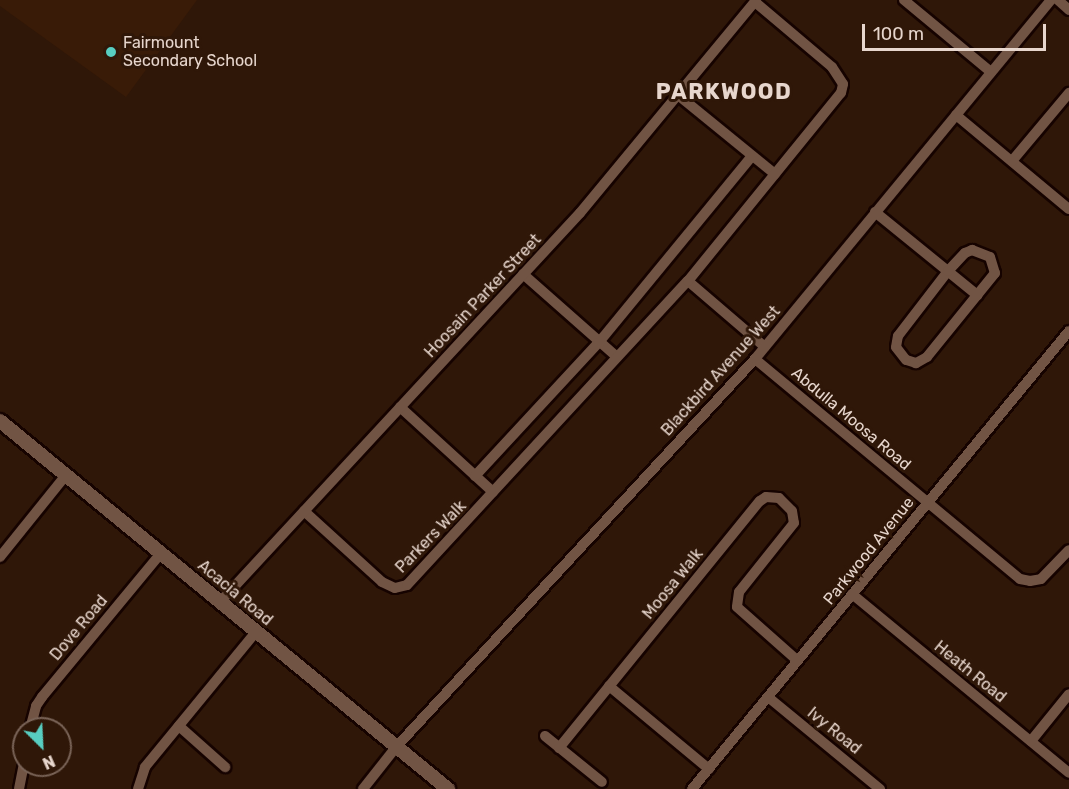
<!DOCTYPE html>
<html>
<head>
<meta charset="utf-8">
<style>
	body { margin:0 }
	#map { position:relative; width:1069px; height:789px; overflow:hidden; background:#2f1708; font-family:Rubik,sans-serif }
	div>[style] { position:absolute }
	.built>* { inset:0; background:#391b07 }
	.roads { filter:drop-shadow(2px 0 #160300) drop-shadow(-2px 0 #160300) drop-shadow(0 2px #160300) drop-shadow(0 -2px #160300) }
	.minor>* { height:10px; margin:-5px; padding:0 5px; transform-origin:5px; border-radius:5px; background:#715444 }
	.tertiary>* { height:14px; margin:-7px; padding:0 7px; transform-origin:7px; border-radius:7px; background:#715444 }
	.dots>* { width:16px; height:16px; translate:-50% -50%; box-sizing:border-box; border:3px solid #2f1708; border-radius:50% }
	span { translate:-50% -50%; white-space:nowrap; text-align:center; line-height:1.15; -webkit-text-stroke:6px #2f1708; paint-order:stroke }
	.poi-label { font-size:16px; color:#e7d6cd }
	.left { translate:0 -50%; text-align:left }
	.street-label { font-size:16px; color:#e7d6cd }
	.district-label { font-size:22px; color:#e7d6cd; font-weight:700; letter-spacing:1.5px }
	.north { position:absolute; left:12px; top:717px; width:60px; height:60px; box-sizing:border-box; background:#2f1708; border:2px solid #796357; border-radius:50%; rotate:156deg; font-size:16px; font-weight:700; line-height:24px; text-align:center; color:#e7d6cd }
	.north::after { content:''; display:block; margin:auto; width:21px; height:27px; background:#58cec1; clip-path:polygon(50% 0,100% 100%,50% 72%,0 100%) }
	.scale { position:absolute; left:862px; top:24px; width:184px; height:27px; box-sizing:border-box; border:3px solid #e7d6cd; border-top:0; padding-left:8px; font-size:18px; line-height:21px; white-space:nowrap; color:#e7d6cd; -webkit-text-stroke:4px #2f1708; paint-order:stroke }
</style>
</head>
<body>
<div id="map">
	<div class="built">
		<div style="clip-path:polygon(0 0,197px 0,126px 97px,0 6px)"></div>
	</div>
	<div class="roads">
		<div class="minor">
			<div style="left:904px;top:0;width:113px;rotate:39.6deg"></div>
			<div style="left:1058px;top:0;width:15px;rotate:42deg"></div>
			<div style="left:678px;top:95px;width:125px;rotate:39.2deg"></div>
			<div style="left:956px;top:115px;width:147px;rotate:39.8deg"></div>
			<div style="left:1012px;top:161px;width:89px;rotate:-50deg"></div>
			<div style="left:875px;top:212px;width:132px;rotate:39.1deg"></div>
			<div style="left:972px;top:250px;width:19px;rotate:21deg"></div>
			<div style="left:990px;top:257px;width:17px;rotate:73deg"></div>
			<div style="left:995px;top:273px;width:108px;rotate:129deg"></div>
			<div style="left:927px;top:357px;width:13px;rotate:151deg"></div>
			<div style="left:916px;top:363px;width:10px;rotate:-163deg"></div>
			<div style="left:906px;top:360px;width:16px;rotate:-128deg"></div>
			<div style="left:896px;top:347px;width:11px;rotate:-80deg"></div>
			<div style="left:898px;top:336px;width:82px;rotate:-52.4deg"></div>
			<div style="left:948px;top:271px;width:25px;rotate:-47deg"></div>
			<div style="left:965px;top:253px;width:8px;rotate:-23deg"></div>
			<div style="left:523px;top:274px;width:125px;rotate:41.4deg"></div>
			<div style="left:688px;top:281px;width:101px;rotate:40.6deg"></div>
			<div style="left:755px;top:359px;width:344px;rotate:39.7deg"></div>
			<div style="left:1020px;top:579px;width:10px;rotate:11deg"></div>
			<div style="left:1030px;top:581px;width:11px;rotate:-10deg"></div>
			<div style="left:1041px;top:579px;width:40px;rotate:-46deg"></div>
			<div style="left:400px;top:407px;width:126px;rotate:42.4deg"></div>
			<div style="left:475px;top:476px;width:184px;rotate:-47.2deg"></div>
			<div style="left:600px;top:341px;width:239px;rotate:-50.6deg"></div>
			<div style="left:304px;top:511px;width:105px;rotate:42.3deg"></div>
			<div style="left:382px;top:582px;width:14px;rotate:25deg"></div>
			<div style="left:395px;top:588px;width:12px;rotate:-14deg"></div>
			<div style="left:407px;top:585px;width:414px;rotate:-47.3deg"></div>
			<div style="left:688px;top:281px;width:242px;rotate:-50.9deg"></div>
			<div style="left:841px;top:93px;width:9px;rotate:-77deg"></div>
			<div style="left:843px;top:84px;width:20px;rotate:-123deg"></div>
			<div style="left:832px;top:67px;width:101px;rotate:-139.8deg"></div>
			<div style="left:0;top:557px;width:105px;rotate:-51.2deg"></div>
			<div style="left:852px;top:594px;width:281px;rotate:39.5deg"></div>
			<div style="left:220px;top:602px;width:530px;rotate:-47.22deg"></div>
			<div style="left:580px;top:213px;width:276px;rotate:-50.4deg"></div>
			<div style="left:609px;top:686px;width:130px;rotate:39.7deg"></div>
			<div style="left:768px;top:697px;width:145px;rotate:39.4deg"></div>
			<div style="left:179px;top:726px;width:62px;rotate:41.7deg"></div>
			<div style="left:30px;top:729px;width:24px;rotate:-75deg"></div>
			<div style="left:36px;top:706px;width:11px;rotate:-56deg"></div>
			<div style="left:42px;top:697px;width:187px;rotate:-50.4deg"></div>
			<div style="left:545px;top:736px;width:73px;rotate:38.9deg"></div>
			<div style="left:1031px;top:741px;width:60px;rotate:-51deg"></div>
			<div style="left:559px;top:748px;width:318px;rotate:-50.9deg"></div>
			<div style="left:760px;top:501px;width:7px;rotate:-34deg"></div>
			<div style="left:766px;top:497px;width:13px;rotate:4deg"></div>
			<div style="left:779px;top:498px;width:18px;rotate:45deg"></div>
			<div style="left:792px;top:511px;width:12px;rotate:81deg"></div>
			<div style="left:794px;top:523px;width:88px;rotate:128.6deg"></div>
			<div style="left:739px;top:592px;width:15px;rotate:98deg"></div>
			<div style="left:737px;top:607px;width:81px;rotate:41.5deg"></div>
			<div style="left:19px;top:789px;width:26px;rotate:-79deg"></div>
			<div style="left:138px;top:789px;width:23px;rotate:-72deg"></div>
			<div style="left:145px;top:767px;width:175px;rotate:-50.6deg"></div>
			<div style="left:363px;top:789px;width:55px;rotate:-51.7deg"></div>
			<div style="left:397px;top:746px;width:527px;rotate:-47.23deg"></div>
			<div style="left:755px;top:359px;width:465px;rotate:-50.5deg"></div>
			<div style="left:692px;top:789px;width:593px;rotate:-50.54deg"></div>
		</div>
		<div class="tertiary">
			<div style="left:0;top:421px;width:580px;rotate:39.4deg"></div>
		</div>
	</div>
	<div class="dots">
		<div style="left:111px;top:52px;background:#58cec1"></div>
	</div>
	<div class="poi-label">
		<span class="left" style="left:123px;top:52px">Fairmount<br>Secondary School</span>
	</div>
	<div class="street-label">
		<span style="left:483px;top:296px;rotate:-47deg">Hoosain Parker Street</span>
		<span style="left:721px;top:371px;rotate:-48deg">Blackbird Avenue West</span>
		<span style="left:851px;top:419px;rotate:40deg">Abdulla Moosa Road</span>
		<span style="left:431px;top:537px;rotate:-46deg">Parkers Walk</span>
		<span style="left:869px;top:551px;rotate:-51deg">Parkwood Avenue</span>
		<span style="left:673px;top:584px;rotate:-51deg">Moosa Walk</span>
		<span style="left:235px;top:593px;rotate:40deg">Acacia Road</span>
		<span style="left:79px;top:628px;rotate:-50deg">Dove Road</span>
		<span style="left:970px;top:672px;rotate:39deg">Heath Road</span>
		<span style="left:834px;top:731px;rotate:39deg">Ivy Road</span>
	</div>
	<div class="district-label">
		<span style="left:724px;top:92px">PARKWOOD</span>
	</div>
	<div class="north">N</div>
	<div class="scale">100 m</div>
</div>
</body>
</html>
